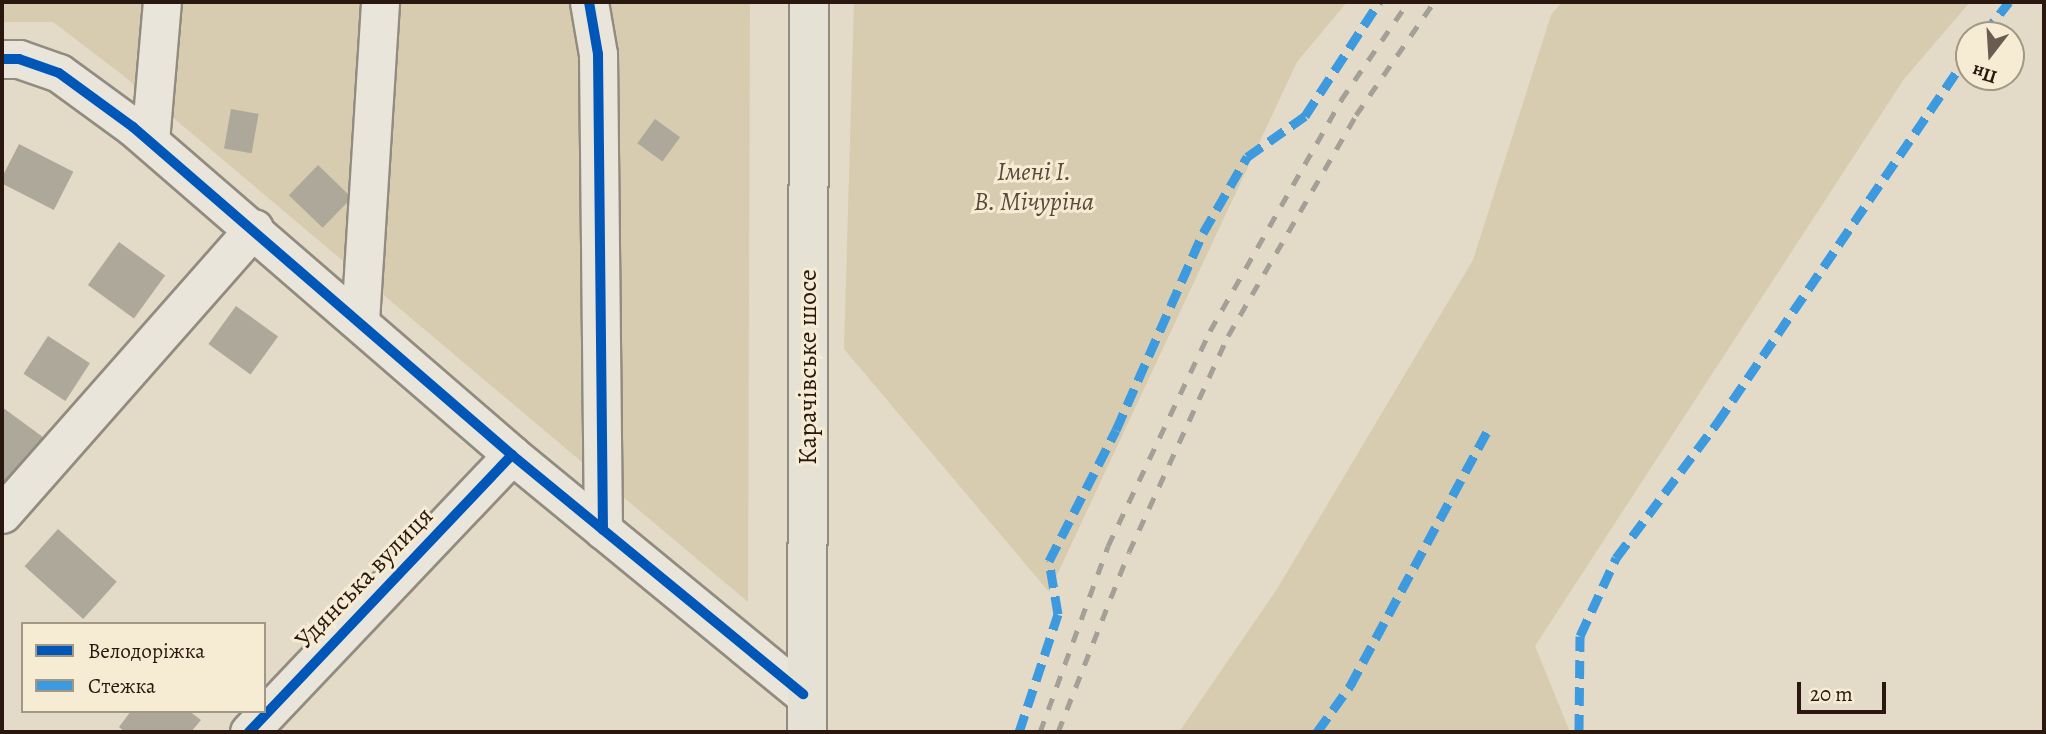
<!DOCTYPE html>
<html>
<head>
<meta charset="utf-8">
<style>
	body { margin:0 }
	#map { position:relative; width:2046px; height:734px; overflow:hidden; background:#e3dbc7; font-family:Alegreya,serif }
	div>[style] { position:absolute }
	.green>* { inset:0; background:#d7ccb0 }
	.building>* { inset:0; background:#aea89a; transform-origin:0 0 }
	.roads { filter:drop-shadow(2px 0 #928b80) drop-shadow(-2px 0 #928b80) drop-shadow(0 2px #928b80) drop-shadow(0 -2px #928b80) }
	.minor>* { height:37px; margin:-18.5px; padding:0 18.5px; transform-origin:18.5px; border-radius:18.5px; background:#e9e5db }
	.major>* { height:38px; margin:-19px; padding:0 19px; transform-origin:19px; border-radius:19px; background:#e5e1d5 }
	.rail>* { height:5px; margin-top:-2.5px; transform-origin:0; background:repeating-linear-gradient(90deg,#a4a097 0 12px,transparent 0 24px) }
	.quiet>* { height:9px; margin-top:-4.5px; transform-origin:0; background:repeating-linear-gradient(90deg,#3d9ade 0 18px,transparent 0 27px) }
	.cycleway>* { height:10px; margin:-5px; padding:0 5px; transform-origin:5px; border-radius:5px; background:#0057b8 }
	span { translate:-50% -50%; white-space:nowrap; text-align:center; line-height:1.15; -webkit-text-stroke:6px #f5ecd3; paint-order:stroke }
	.park-label { font-size:26px; color:#5a493b; font-style:italic }
	.street-label { font-size:26px; color:#291710 }
	.frame { position:absolute; inset:0; border:4px solid #291710; pointer-events:none }
	.legend { position:absolute; left:21px; top:622px; width:245px; height:91px; box-sizing:border-box; background:#f5ecd3; border:2px solid #a39785; margin:0; padding:9px 12px; list-style:none; font-size:21px; color:#291710 }
	.legend li { display:flex; align-items:center; gap:14px; height:35px }
	.legend b { width:35px; border:2px solid #a39785 }
	.north { position:absolute; left:1955px; top:21px; width:70px; height:70px; box-sizing:border-box; background:#f5ecd3; border:2px solid #a39785; border-radius:50%; rotate:197deg; font-size:19px; font-weight:700; line-height:28px; text-align:center; color:#291710 }
	.north::after { content:''; display:block; margin:auto; width:24px; height:32px; background:#6a5c50; clip-path:polygon(50% 0,100% 100%,50% 72%,0 100%) }
	.scale { position:absolute; left:1797px; top:682px; width:89px; height:32px; box-sizing:border-box; border:4px solid #291710; border-top:0; padding-left:9px; font-size:21px; line-height:24px; white-space:nowrap; color:#291710; -webkit-text-stroke:5px #f5ecd3; paint-order:stroke }
</style>
</head>
<body>
<div id="map">
	<div class="green">
		<div style="clip-path:polygon(2px 2px,750px 2px,748px 602px,120px 73px,53px 22px,2px 22px)"></div>
		<div style="clip-path:polygon(854px 2px,1347px 2px,1297px 62px,1049px 592px,844px 349px)"></div>
		<div style="clip-path:polygon(1562px 2px,1970px 2px,1904px 79px,1535px 646px,1570px 732px,1179px 732px,1277px 589px,1473px 260px,1551px 15px)"></div>
	</div>
	<div class="building">
		<div style="left:231px;top:109px;width:28px;height:40px;rotate:10deg"></div>
		<div style="left:655px;top:119px;width:31px;height:30px;rotate:36deg"></div>
		<div style="left:19px;top:144px;width:61px;height:43px;rotate:27deg"></div>
		<div style="left:318px;top:165px;width:47px;height:42px;rotate:44deg"></div>
		<div style="left:119px;top:242px;width:57px;height:53px;rotate:36deg"></div>
		<div style="left:236px;top:306px;width:52px;height:47px;rotate:36deg"></div>
		<div style="left:48px;top:336px;width:50px;height:45px;rotate:33deg"></div>
		<div style="clip-path:polygon(2px 407px,51px 443px,17px 491px,2px 480px)"></div>
		<div style="left:58px;top:529px;width:79px;height:50px;rotate:42deg"></div>
		<div style="clip-path:polygon(131px 711px,189px 711px,201px 720px,191px 732px,125px 732px,119px 727px)"></div>
	</div>
	<div class="roads">
		<div class="minor">
			<div style="left:589px;top:2px;width:53px;rotate:80.2deg"></div>
			<div style="left:598px;top:54px;width:476px;rotate:89.4deg"></div>
			<div style="left:2px;top:59px;width:17px"></div>
			<div style="left:19px;top:59px;width:42px;rotate:19.3deg"></div>
			<div style="left:59px;top:73px;width:92px;rotate:36.1deg"></div>
			<div style="left:133px;top:127px;width:501px;rotate:40.87deg"></div>
			<div style="left:512px;top:455px;width:377px;rotate:39.4deg"></div>
			<div style="left:150px;top:141px;width:140px;rotate:-85.1deg"></div>
			<div style="left:360px;top:321px;width:320px;rotate:-86.4deg"></div>
			<div style="left:2px;top:514px;width:381px;rotate:-48.6deg"></div>
			<div style="left:249px;top:732px;width:382px;rotate:-46.5deg"></div>
		</div>
		<div class="major">
			<div style="left:807px;top:732px;width:730px;rotate:-89.84deg"></div>
		</div>
	</div>
	<div class="rail">
		<div style="left:1040px;top:732px;width:198px;rotate:-69.9deg"></div>
		<div style="left:1108px;top:546px;width:238px;rotate:-64.6deg"></div>
		<div style="left:1210px;top:331px;width:266px;rotate:-60.4deg"></div>
		<div style="left:1341px;top:100px;width:119px;rotate:-55.6deg"></div>
		<div style="left:1058px;top:732px;width:193px;rotate:-68.5deg"></div>
		<div style="left:1129px;top:552px;width:238px;rotate:-65.4deg"></div>
		<div style="left:1228px;top:336px;width:255px;rotate:-59.9deg"></div>
		<div style="left:1356px;top:115px;width:137px;rotate:-55.4deg"></div>
	</div>
	<div class="quiet">
		<div style="left:1983px;top:35px;width:42px;rotate:-51.8deg"></div>
		<div style="left:1019px;top:732px;width:124px;rotate:-71.7deg"></div>
		<div style="left:1058px;top:614px;width:54px;rotate:-99.6deg"></div>
		<div style="left:1049px;top:561px;width:147px;rotate:-62.9deg"></div>
		<div style="left:1116px;top:430px;width:215px;rotate:-66.2deg"></div>
		<div style="left:1203px;top:233px;width:88px;rotate:-59.9deg"></div>
		<div style="left:1247px;top:157px;width:71px;rotate:-35.3deg"></div>
		<div style="left:1305px;top:116px;width:136px;rotate:-57deg"></div>
		<div style="left:1317px;top:732px;width:57px;rotate:-54.3deg"></div>
		<div style="left:1350px;top:686px;width:295px;rotate:-61.7deg"></div>
		<div style="left:1579px;top:732px;width:96px;rotate:-89.4deg"></div>
		<div style="left:1580px;top:636px;width:86px;rotate:-65.2deg"></div>
		<div style="left:1616px;top:558px;width:169px;rotate:-53.2deg"></div>
		<div style="left:1717px;top:423px;width:447px;rotate:-55.7deg"></div>
	</div>
	<div class="cycleway">
		<div style="left:589px;top:2px;width:53px;rotate:80.2deg"></div>
		<div style="left:598px;top:54px;width:476px;rotate:89.4deg"></div>
		<div style="left:2px;top:59px;width:17px"></div>
		<div style="left:19px;top:59px;width:42px;rotate:19.3deg"></div>
		<div style="left:59px;top:73px;width:92px;rotate:36.1deg"></div>
		<div style="left:133px;top:127px;width:501px;rotate:40.87deg"></div>
		<div style="left:512px;top:455px;width:377px;rotate:39.4deg"></div>
		<div style="left:249px;top:732px;width:382px;rotate:-46.5deg"></div>
	</div>
	<div class="park-label">
		<span style="left:1034px;top:187px">Імені І.<br>В. Мічуріна</span>
	</div>
	<div class="street-label">
		<span style="left:808px;top:367px;rotate:-90deg">Карачівське шосе</span>
		<span style="left:364px;top:578px;rotate:-46deg">Удянська вулиця</span>
	</div>
	<div class="frame"></div>
	<ul class="legend">
	<li><b style="height:9px;background:#0057b8"></b>Велодоріжка</li>
	<li><b style="height:9px;background:#3d9ade"></b>Стежка</li>
	</ul>
	<div class="north">Пн</div>
	<div class="scale">20 m</div>
</div>
</body>
</html>
